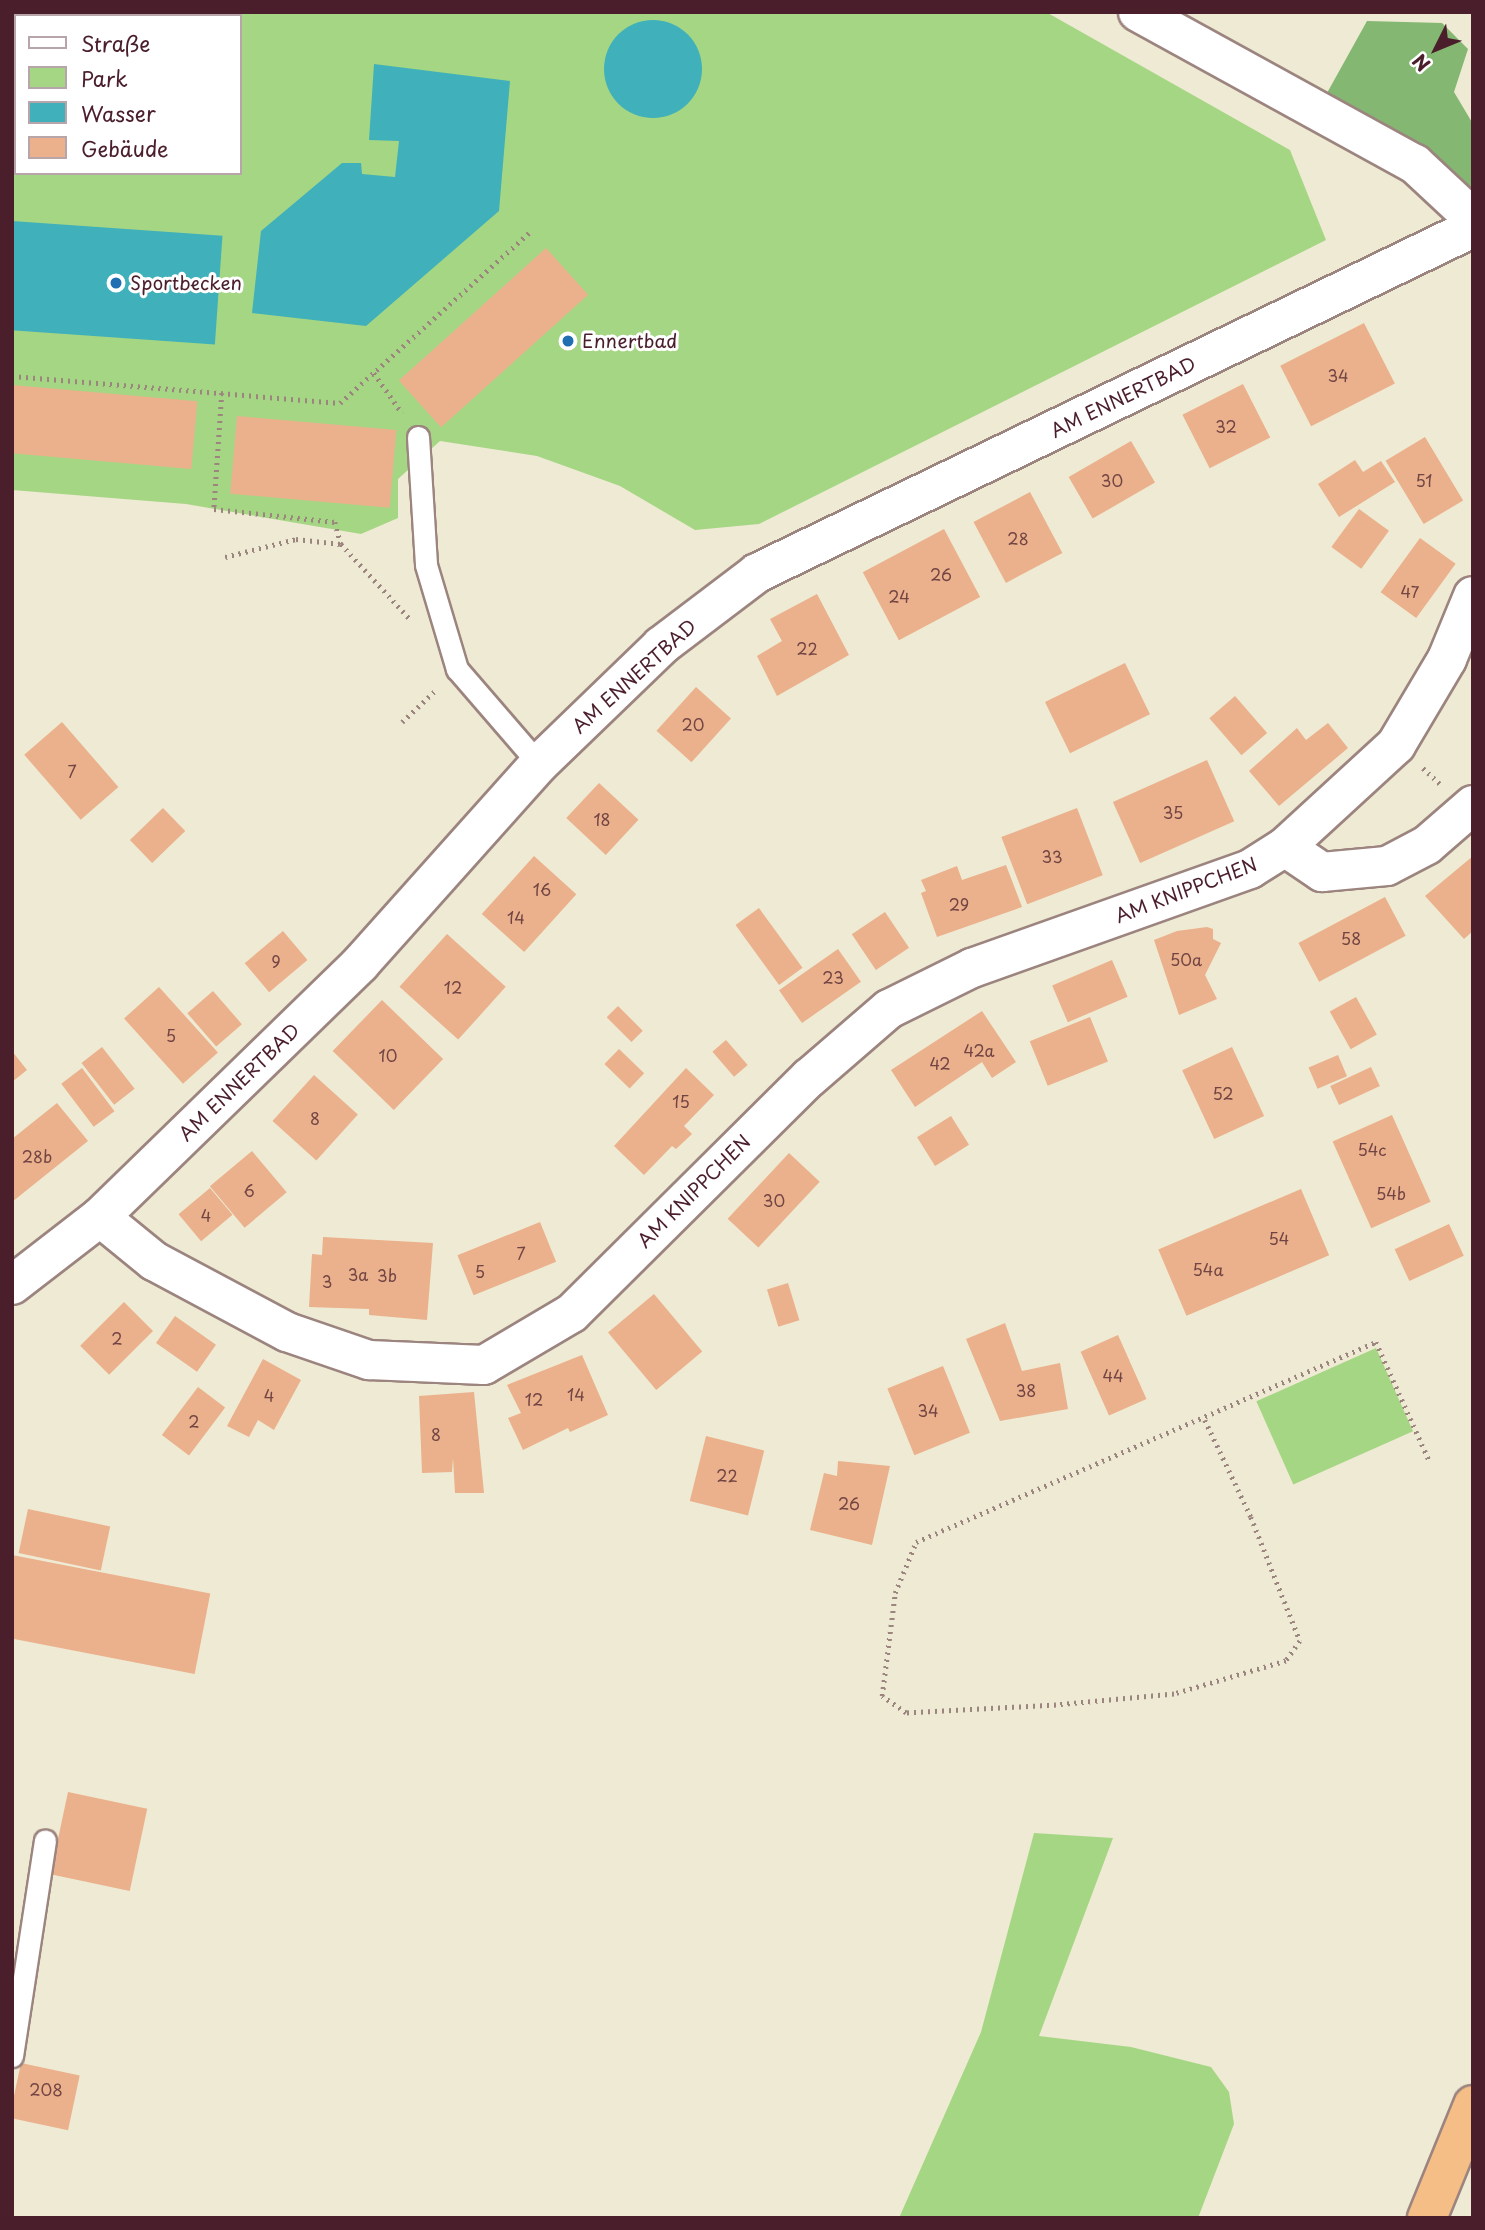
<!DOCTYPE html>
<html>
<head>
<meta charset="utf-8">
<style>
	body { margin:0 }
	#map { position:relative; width:1485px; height:2230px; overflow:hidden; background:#efead3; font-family:"Playpen Sans",sans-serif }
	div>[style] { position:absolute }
	.green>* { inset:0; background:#a5d684; transform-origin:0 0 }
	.forest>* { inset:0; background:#84b772 }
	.water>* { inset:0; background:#40b0ba; transform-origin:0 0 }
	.round { border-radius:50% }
	.building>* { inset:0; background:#eab18c; transform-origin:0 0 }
	.path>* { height:4.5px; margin-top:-2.25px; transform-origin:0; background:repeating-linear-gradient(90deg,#9c847f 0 2px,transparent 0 7px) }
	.roads { filter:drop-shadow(2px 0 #9c847f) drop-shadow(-2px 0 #9c847f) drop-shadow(0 2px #9c847f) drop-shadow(0 -2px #9c847f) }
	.lane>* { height:21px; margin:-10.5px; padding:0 10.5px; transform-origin:10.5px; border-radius:10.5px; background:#fff }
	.street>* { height:38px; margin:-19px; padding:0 19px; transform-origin:19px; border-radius:19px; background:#fff }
	.highway>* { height:38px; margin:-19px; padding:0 19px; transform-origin:19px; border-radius:19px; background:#f6be87 }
	.dots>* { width:19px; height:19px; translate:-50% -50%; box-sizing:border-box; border:4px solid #fff; border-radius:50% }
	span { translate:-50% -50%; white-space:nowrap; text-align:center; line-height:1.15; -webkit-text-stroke:6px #fff; paint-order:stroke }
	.number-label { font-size:16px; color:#724443 }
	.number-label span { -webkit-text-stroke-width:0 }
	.poi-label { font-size:19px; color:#4a1f2b }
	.left { translate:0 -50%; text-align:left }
	.street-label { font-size:19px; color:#4a1f2b }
	.frame { position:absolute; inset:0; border:14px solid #4a1f2b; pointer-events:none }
	.legend { position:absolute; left:14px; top:14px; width:228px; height:161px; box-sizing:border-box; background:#fff; border:2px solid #b7a5aa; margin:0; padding:9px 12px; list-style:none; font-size:21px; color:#4a1f2b }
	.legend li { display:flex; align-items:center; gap:14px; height:35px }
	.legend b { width:35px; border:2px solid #b7a5aa }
	.north { position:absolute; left:1401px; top:14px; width:70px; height:70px; -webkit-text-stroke:5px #fff; paint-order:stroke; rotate:227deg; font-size:19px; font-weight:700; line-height:28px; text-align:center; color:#4a1f2b }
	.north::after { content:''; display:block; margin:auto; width:24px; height:32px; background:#4a1f2b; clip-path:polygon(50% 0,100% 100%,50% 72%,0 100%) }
</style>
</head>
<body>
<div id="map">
	<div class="green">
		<div style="clip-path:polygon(evenodd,12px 12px,1046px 12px,1290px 150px,1326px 240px,759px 524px,695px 530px,620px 486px,537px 456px,440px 441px,398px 479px,398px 518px,361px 534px,186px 504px,12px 490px,12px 12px,16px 16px,240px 16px,240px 173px,16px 173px,16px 16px)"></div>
		<div style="left:1376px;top:1348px;width:91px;height:131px;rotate:66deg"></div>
		<div style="clip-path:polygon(1034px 1833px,1113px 1838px,1039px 2036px,1131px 2047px,1211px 2067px,1229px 2092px,1234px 2124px,1198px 2218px,899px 2218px,981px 2032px)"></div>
	</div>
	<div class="forest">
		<div style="clip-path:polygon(1367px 21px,1442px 23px,1468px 49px,1454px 92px,1473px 124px,1473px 192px,1322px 102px)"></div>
	</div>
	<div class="water">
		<div class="round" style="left:604px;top:20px;width:98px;height:98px"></div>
		<div style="clip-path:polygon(374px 64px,510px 81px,499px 211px,366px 326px,252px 313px,261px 231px,342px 163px,361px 163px,362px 174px,395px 177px,399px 141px,369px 140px)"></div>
		<div style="left:12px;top:221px;width:211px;height:109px;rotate:4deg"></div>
	</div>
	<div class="building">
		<div style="left:546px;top:248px;width:63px;height:198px;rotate:48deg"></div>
		<div style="left:1364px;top:323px;width:68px;height:94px;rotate:63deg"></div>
		<div style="left:1243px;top:384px;width:60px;height:68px;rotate:63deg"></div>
		<div style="left:12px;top:385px;width:186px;height:68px;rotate:5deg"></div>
		<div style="left:237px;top:416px;width:160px;height:78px;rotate:5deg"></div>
		<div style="left:1425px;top:437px;width:74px;height:46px;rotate:59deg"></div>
		<div style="left:1131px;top:441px;width:48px;height:72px;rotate:60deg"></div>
		<div style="clip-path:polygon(1355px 460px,1363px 472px,1381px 461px,1395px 482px,1339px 517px,1318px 484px)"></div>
		<div style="left:1030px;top:492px;width:69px;height:64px;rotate:62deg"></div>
		<div style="left:1359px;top:509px;width:37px;height:47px;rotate:36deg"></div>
		<div style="left:944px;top:529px;width:77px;height:92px;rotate:62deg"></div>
		<div style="left:1420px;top:538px;width:44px;height:67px;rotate:36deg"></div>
		<div style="clip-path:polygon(817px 594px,849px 655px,777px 696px,757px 656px,782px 641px,770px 619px)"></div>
		<div style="left:1125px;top:663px;width:57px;height:89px;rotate:64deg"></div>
		<div style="left:696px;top:687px;width:47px;height:59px;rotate:42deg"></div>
		<div style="left:1235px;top:696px;width:49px;height:34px;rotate:49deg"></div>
		<div style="left:62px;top:722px;width:86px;height:50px;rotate:49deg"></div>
		<div style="clip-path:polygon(1328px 723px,1348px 748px,1279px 806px,1249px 771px,1297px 728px,1306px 740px)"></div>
		<div style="left:1207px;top:760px;width:67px;height:103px;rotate:66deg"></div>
		<div style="left:599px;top:783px;width:54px;height:48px;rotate:43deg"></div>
		<div style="left:163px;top:808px;width:32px;height:46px;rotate:46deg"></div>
		<div style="left:1077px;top:808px;width:72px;height:81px;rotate:69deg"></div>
		<div style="left:534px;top:856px;width:57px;height:78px;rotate:42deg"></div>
		<div style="clip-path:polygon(1473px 856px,1473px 931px,1464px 939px,1425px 896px)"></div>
		<div style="clip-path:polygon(1006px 865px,1022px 907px,937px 937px,921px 893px,926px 891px,921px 880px,957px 866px,962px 880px)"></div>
		<div style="left:1385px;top:897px;width:44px;height:98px;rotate:62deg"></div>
		<div style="left:759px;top:908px;width:74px;height:29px;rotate:54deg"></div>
		<div style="left:885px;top:912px;width:43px;height:40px;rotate:56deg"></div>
		<div style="clip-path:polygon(1207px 927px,1213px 929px,1213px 939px,1221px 943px,1205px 975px,1217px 999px,1179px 1015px,1154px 940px,1177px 931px)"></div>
		<div style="left:283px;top:931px;width:38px;height:50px;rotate:50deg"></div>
		<div style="left:447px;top:934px;width:79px;height:71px;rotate:42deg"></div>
		<div style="left:838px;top:949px;width:40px;height:72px;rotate:55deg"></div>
		<div style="left:1112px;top:960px;width:40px;height:65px;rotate:67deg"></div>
		<div style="left:159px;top:987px;width:88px;height:47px;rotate:48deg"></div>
		<div style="left:213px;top:991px;width:44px;height:34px;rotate:49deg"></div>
		<div style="left:1356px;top:997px;width:43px;height:30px;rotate:61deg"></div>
		<div style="left:382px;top:1000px;width:85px;height:71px;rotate:44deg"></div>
		<div style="left:618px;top:1006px;width:35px;height:16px;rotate:45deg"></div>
		<div style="clip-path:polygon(982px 1011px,1016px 1062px,992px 1078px,982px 1062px,915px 1107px,891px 1070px)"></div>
		<div style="left:1090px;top:1017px;width:48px;height:65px;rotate:68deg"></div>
		<div style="left:726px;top:1040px;width:33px;height:18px;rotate:49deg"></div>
		<div style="left:102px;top:1047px;width:53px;height:26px;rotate:52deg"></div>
		<div style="left:1232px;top:1047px;width:76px;height:55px;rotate:65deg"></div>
		<div style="left:619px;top:1049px;width:35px;height:21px;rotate:44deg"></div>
		<div style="clip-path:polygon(12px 1051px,27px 1070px,12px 1082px)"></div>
		<div style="left:1338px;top:1055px;width:23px;height:32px;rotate:67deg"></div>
		<div style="left:1371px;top:1067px;width:21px;height:45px;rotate:65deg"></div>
		<div style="left:82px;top:1068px;width:54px;height:26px;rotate:53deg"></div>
		<div style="clip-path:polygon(686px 1068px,714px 1095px,684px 1126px,692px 1134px,676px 1149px,672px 1146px,644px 1175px,614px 1146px)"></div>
		<div style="left:314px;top:1075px;width:59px;height:62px;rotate:42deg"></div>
		<div style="clip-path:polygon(57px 1103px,88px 1141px,12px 1202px,12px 1139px)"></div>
		<div style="left:1392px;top:1115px;width:95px;height:65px;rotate:66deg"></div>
		<div style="left:951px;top:1116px;width:34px;height:40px;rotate:58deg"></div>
		<div style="left:252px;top:1151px;width:54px;height:55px;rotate:50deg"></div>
		<div style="left:789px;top:1153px;width:42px;height:90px;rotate:43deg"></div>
		<div style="left:210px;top:1188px;width:35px;height:41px;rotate:50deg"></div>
		<div style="left:1301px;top:1189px;width:72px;height:155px;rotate:67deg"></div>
		<div style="left:540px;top:1222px;width:43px;height:89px;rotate:68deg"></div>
		<div style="left:1449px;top:1224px;width:35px;height:60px;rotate:65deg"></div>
		<div style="clip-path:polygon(323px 1237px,433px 1243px,427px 1320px,369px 1315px,369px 1309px,309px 1307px,312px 1254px,322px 1255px)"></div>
		<div style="left:788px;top:1283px;width:39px;height:22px;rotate:73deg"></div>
		<div style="left:654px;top:1294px;width:75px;height:60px;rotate:50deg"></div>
		<div style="left:124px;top:1302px;width:41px;height:62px;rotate:45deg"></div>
		<div style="left:175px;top:1316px;width:50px;height:33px;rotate:35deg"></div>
		<div style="clip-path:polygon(1005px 1323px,1022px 1371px,1060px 1363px,1068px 1409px,1000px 1421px,966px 1339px)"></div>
		<div style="left:1118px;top:1335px;width:70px;height:41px;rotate:66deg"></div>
		<div style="clip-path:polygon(582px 1355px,608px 1415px,570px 1432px,568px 1428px,523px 1450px,508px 1418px,521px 1413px,507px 1385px)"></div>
		<div style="clip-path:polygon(263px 1359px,301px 1380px,274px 1430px,258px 1420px,249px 1437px,227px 1426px)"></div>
		<div style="left:943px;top:1366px;width:72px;height:60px;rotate:68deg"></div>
		<div style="left:198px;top:1387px;width:34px;height:60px;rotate:37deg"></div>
		<div style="clip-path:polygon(474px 1392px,484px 1493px,455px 1493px,453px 1458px,452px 1472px,422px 1473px,419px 1396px)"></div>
		<div style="left:706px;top:1436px;width:60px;height:67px;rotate:14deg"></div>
		<div style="clip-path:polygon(838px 1461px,890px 1466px,872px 1545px,810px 1530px,824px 1473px,837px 1476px)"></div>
		<div style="left:28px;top:1509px;width:84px;height:45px;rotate:12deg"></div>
		<div style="left:12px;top:1555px;width:202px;height:82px;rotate:11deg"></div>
		<div style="left:68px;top:1792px;width:81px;height:84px;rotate:12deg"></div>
		<div style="left:21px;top:2063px;width:60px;height:56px;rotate:12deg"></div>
	</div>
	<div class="path">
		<div style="left:374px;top:373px;width:49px;rotate:55deg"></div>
		<div style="left:12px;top:376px;width:329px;rotate:4.7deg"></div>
		<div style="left:340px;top:403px;width:257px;rotate:-42deg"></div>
		<div style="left:222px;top:393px;width:116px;rotate:93.9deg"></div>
		<div style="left:214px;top:509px;width:122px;rotate:6.1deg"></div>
		<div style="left:335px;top:522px;width:23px;rotate:75deg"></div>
		<div style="left:341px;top:544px;width:102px;rotate:47.4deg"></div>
		<div style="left:225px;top:557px;width:73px;rotate:-14.2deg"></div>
		<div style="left:296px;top:539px;width:45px;rotate:6.3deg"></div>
		<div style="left:402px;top:722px;width:48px;rotate:-43.3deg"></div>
		<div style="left:1423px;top:768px;width:23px;rotate:43deg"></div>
		<div style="left:1205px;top:1420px;width:107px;rotate:64.6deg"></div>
		<div style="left:1251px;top:1517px;width:133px;rotate:68.4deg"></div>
		<div style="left:1300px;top:1641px;width:24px;rotate:125deg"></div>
		<div style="left:1286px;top:1661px;width:117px;rotate:163.6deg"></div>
		<div style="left:1174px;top:1694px;width:119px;rotate:174.7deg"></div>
		<div style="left:1056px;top:1705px;width:150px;rotate:176.9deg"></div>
		<div style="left:906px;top:1713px;width:29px;rotate:-145deg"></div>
		<div style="left:882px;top:1696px;width:104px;rotate:-82.8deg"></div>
		<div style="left:895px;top:1593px;width:55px;rotate:-67.6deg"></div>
		<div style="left:916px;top:1542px;width:502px;rotate:-23.5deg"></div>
		<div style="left:1376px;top:1342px;width:132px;rotate:65.8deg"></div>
	</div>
	<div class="roads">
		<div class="lane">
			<div style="left:418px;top:437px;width:128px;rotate:86.4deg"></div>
			<div style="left:426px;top:565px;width:109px;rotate:73.4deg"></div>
			<div style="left:457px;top:669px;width:125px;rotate:49.2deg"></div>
			<div style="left:12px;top:2056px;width:218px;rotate:-81.3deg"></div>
		</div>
		<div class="street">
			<div style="left:1138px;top:12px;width:316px;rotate:28.8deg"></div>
			<div style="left:1415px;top:164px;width:79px;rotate:43deg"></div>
			<div style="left:1285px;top:847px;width:45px;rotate:34deg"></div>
			<div style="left:1322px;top:872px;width:65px;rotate:-5.3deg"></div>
			<div style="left:1387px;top:866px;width:45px;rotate:-27.7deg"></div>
			<div style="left:1427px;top:845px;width:61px;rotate:-41deg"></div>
			<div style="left:100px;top:1217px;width:70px;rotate:39.2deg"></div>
			<div style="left:154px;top:1261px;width:151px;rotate:28.1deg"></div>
			<div style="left:287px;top:1332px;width:87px;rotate:18.9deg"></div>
			<div style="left:369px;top:1360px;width:115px;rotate:2.5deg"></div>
			<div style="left:484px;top:1365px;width:102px;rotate:-30.6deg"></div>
			<div style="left:572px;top:1313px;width:334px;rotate:-44.8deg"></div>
			<div style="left:809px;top:1078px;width:106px;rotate:-40.8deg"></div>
			<div style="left:889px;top:1009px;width:93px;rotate:-26.3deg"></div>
			<div style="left:972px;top:968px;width:295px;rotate:-19.6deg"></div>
			<div style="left:1250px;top:869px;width:41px;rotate:-32.2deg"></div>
			<div style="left:1285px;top:847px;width:151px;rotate:-42.6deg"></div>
			<div style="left:1396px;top:745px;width:100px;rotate:-59.3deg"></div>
			<div style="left:1447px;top:659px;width:68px;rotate:-67.6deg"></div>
			<div style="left:12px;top:1285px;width:111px;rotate:-37.7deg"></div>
			<div style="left:100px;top:1217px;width:363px;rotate:-44.2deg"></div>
			<div style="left:360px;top:964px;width:268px;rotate:-48.2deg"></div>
			<div style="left:539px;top:764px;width:170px;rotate:-44deg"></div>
			<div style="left:661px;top:646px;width:121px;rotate:-37.2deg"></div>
			<div style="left:757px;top:573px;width:795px;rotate:-25.73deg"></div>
		</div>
		<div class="highway">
			<div style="left:1427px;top:2218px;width:122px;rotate:-67.8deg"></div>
		</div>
	</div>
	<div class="dots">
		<div style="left:116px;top:283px;background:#1f6fb2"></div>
		<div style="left:568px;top:341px;background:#1f6fb2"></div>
	</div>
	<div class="number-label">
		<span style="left:1338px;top:375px">34</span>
		<span style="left:1226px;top:426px">32</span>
		<span style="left:1112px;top:480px">30</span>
		<span style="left:1424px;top:480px">51</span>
		<span style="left:1018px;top:538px">28</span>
		<span style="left:941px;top:574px">26</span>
		<span style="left:1410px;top:591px">47</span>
		<span style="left:899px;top:596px">24</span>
		<span style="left:807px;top:648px">22</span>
		<span style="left:693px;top:724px">20</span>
		<span style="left:72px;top:771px">7</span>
		<span style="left:1173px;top:812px">35</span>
		<span style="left:602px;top:819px">18</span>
		<span style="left:1052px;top:856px">33</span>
		<span style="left:542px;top:889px">16</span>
		<span style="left:959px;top:904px">29</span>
		<span style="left:516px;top:917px">14</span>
		<span style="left:1351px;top:938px">58</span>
		<span style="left:1186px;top:959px">50a</span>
		<span style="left:276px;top:961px">9</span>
		<span style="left:833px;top:977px">23</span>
		<span style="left:453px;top:987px">12</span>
		<span style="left:171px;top:1035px">5</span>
		<span style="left:979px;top:1050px">42a</span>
		<span style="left:388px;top:1055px">10</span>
		<span style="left:940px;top:1063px">42</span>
		<span style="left:1223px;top:1093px">52</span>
		<span style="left:681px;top:1101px">15</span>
		<span style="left:315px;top:1118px">8</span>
		<span style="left:1372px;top:1149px">54c</span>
		<span style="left:37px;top:1156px">28b</span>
		<span style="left:249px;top:1190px">6</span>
		<span style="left:1391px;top:1193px">54b</span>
		<span style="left:774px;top:1200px">30</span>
		<span style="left:206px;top:1215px">4</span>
		<span style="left:1279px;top:1238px">54</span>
		<span style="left:521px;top:1253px">7</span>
		<span style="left:1208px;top:1269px">54a</span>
		<span style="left:480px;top:1271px">5</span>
		<span style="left:358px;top:1274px">3a</span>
		<span style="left:387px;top:1275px">3b</span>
		<span style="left:327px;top:1281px">3</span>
		<span style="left:117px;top:1338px">2</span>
		<span style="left:1113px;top:1375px">44</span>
		<span style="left:1026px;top:1390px">38</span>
		<span style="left:576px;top:1394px">14</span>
		<span style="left:269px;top:1395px">4</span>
		<span style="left:534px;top:1399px">12</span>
		<span style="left:928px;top:1410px">34</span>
		<span style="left:194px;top:1421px">2</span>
		<span style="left:436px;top:1434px">8</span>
		<span style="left:727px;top:1475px">22</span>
		<span style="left:849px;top:1503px">26</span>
		<span style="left:46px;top:2089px">208</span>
	</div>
	<div class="poi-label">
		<span class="left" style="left:130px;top:283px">Sportbecken</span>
		<span class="left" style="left:582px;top:341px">Ennertbad</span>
	</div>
	<div class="street-label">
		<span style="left:1123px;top:397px;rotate:-26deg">AM ENNERTBAD</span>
		<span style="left:634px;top:676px;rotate:-42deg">AM ENNERTBAD</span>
		<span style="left:1186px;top:890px;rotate:-21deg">AM KNIPPCHEN</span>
		<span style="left:239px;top:1082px;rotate:-44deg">AM ENNERTBAD</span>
		<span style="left:694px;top:1191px;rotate:-45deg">AM KNIPPCHEN</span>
	</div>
	<div class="frame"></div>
	<ul class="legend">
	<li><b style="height:9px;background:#fff"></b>Straße</li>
	<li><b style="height:19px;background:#a5d684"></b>Park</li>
	<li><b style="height:19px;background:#40b0ba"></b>Wasser</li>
	<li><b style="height:19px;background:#eab18c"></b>Gebäude</li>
	</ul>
	<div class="north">N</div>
</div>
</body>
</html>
